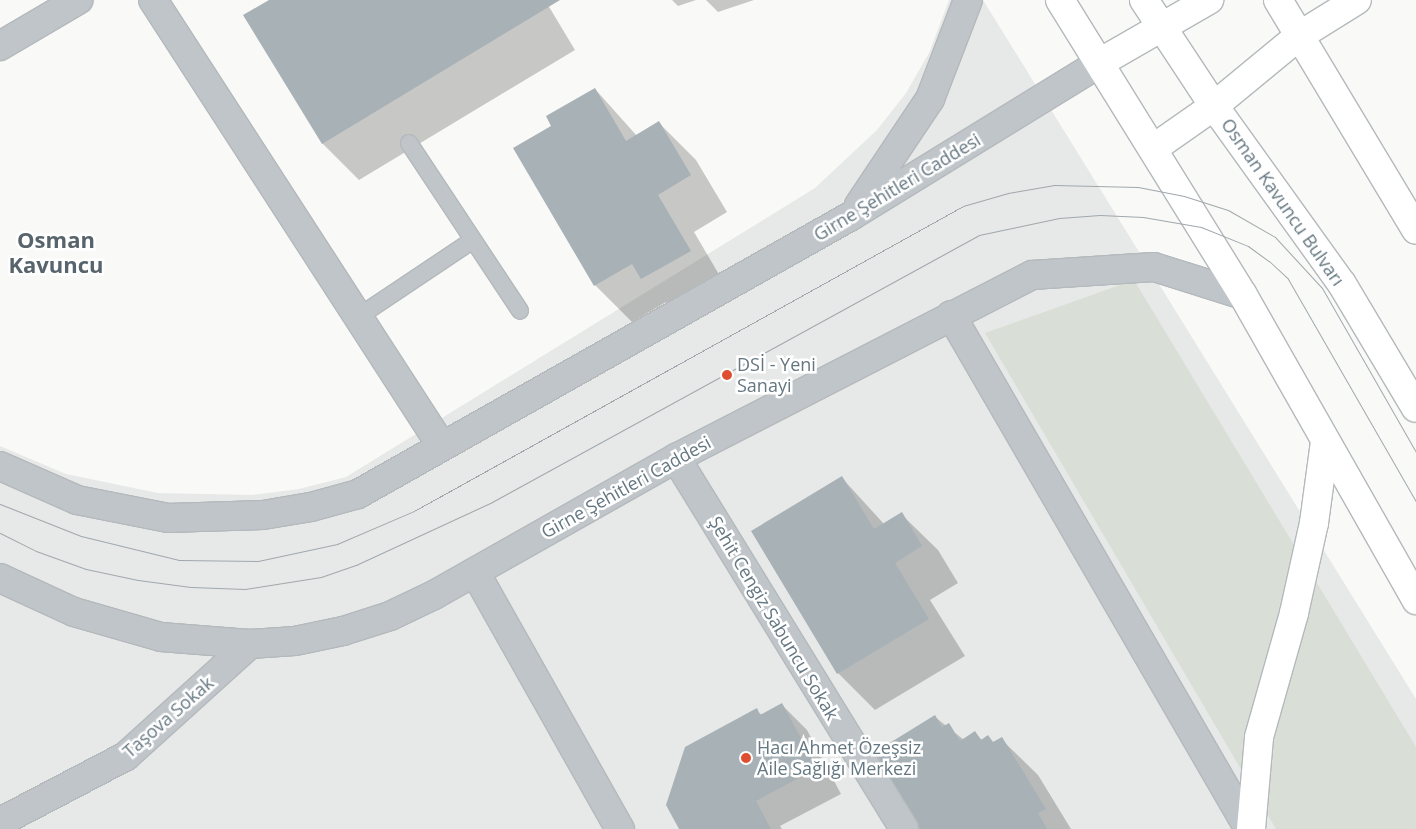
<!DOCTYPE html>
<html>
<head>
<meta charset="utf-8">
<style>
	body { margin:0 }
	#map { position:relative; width:1416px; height:829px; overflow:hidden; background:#f9f9f7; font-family:"Open Sans",sans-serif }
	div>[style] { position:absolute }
	.built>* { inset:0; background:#e7e9e8 }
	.green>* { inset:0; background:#d9ded6 }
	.shadow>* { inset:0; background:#0003 }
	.building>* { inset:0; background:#a7b1b6 }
	.roads { filter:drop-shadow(1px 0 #b4b9bc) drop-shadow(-1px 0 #b4b9bc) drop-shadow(0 1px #b4b9bc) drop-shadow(0 -1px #b4b9bc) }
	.service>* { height:16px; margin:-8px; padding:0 8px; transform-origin:8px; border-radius:8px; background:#c0c5c9 }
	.minor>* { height:28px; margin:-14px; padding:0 14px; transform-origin:14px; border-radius:14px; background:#c0c5c9 }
	.tertiary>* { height:28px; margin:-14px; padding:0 14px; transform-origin:14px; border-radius:14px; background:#c0c5c9 }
	.trunk>* { height:28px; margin:-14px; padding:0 14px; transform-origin:14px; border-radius:14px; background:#fff }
	.tram>* { height:1px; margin:-0.5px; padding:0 0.5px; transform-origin:0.5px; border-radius:0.5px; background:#a0a8ad }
	.dots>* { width:14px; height:14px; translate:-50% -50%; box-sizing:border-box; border:2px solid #fff; border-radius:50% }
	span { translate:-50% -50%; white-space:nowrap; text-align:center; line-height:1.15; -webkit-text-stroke:5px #fff; paint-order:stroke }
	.street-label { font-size:18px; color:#657781 }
	.poi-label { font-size:18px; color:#657781 }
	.left { translate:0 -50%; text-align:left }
	.district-label { font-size:22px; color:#57646c; font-weight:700 }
</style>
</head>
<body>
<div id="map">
	<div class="built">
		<div style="clip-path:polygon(949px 0,983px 0,1416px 699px,1416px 829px,0 829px,0 446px,66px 474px,158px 493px,252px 495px,299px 489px,346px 477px,815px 188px,877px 130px,906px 93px,929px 53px)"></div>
	</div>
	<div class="green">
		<div style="clip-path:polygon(1134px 280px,1416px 747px,1416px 829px,1276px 829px,985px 333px)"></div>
	</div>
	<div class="shadow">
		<div style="clip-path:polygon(271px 0,545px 0,575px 50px,359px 180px,322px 143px)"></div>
		<div style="clip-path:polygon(672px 0,696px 0,678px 6px)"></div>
		<div style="clip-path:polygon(706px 0,754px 0,718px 12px)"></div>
		<div style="clip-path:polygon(595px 89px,637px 136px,659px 123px,696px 160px,727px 212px,694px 232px,727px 288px,679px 315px,666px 302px,632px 322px,595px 285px,553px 126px)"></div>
		<div style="clip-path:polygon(842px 478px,884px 524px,901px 514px,938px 550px,958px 583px,930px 600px,965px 656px,875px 710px,838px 673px)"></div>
		<div style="clip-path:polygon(782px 705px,807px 730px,841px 794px,780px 826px,782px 829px,681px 829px,756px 710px,762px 715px)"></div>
		<div style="clip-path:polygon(935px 717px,964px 740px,975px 733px,982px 740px,988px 737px,994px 743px,1001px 739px,1038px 775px,1071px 829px,919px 829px)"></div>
	</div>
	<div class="building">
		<div style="clip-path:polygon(269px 0,560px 0,322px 144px,243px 15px)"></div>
		<div style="clip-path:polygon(595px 88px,626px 141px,659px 121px,691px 175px,658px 195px,691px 251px,641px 279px,632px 264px,594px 286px,513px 148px,551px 126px,546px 116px)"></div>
		<div style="clip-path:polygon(842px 476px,874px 529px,902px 512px,922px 546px,895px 563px,929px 619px,837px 674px,751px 531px)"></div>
		<div style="clip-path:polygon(782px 703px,817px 768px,756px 801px,771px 829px,679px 829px,666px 805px,685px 747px,757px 708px,760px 715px)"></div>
		<div style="clip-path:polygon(935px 715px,942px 727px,949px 723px,960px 741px,975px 731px,981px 740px,988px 735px,993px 742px,1002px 737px,1046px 809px,1038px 813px,1047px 829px,920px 829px,875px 752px)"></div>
	</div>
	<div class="roads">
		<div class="service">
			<div style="left:409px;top:143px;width:201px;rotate:56.5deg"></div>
			<div style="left:358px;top:317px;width:138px;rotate:-33.8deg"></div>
		</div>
		<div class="minor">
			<div style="left:153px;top:0;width:530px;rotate:57.09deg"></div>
			<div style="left:0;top:46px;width:91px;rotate:-30.5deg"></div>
			<div style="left:951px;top:315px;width:594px;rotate:59.9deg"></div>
			<div style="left:676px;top:458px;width:435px;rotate:58.4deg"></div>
			<div style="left:475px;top:572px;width:295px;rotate:60.6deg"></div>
			<div style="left:0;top:822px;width:142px;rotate:-27.6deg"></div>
			<div style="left:126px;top:756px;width:167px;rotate:-42.1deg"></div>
		</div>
		<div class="tertiary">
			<div style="left:859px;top:205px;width:128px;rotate:-56.2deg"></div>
			<div style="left:930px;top:99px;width:106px;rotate:-69deg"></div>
			<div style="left:0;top:466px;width:84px;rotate:23.8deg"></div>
			<div style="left:77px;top:500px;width:93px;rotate:11.2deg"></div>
			<div style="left:168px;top:518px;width:95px;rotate:-1.8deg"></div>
			<div style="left:263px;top:515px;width:49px;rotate:-9.5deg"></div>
			<div style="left:311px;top:507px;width:49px;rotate:-15.5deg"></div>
			<div style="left:358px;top:494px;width:566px;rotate:-29.42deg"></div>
			<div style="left:851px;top:216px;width:294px;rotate:-31.6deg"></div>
			<div style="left:0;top:578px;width:81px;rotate:24.7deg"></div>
			<div style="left:74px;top:612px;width:91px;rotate:16deg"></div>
			<div style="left:161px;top:637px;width:89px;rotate:4.5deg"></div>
			<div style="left:250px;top:644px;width:45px;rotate:-3.8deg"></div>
			<div style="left:295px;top:641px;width:49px;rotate:-11.8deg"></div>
			<div style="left:343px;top:631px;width:49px;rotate:-17.7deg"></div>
			<div style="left:390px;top:616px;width:49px;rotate:-25.5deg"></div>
			<div style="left:434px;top:595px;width:278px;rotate:-29.5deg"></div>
			<div style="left:676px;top:458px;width:400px;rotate:-27.2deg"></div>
			<div style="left:1032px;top:275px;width:122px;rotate:-3.8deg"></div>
			<div style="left:1154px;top:267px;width:93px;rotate:17.5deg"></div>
		</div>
		<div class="trunk">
			<div style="left:1060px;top:0;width:347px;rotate:58.2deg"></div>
			<div style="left:1243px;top:295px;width:351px;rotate:60.4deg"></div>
			<div style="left:1144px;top:0;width:127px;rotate:56.6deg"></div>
			<div style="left:1214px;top:106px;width:219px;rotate:54.3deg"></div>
			<div style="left:1342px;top:284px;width:144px;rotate:59.2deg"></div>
			<div style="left:1278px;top:0;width:268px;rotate:59deg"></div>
			<div style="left:1101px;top:62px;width:125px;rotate:-29.9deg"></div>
			<div style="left:1154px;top:148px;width:73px;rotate:-35deg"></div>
			<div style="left:1214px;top:106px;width:110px;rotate:-39.5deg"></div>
			<div style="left:1299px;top:36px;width:68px;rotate:-31.8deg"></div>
			<div style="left:1251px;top:829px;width:92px;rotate:-85deg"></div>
			<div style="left:1259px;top:737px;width:129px;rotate:-74.2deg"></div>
			<div style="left:1294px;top:613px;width:92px;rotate:-77.5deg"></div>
			<div style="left:1314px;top:523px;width:82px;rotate:-82.3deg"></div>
		</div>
	</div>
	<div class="tram">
		<div style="left:0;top:504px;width:87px;rotate:21.6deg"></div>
		<div style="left:81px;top:536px;width:101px;rotate:13.8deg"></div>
		<div style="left:179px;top:560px;width:79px;rotate:0.7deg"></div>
		<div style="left:258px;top:561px;width:81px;rotate:-12.1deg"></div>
		<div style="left:337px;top:544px;width:84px;rotate:-23.2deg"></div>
		<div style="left:414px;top:511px;width:628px;rotate:-29.05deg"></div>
		<div style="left:963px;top:206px;width:47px;rotate:-16.1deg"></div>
		<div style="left:1008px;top:193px;width:47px;rotate:-9.9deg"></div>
		<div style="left:1054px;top:185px;width:84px;rotate:1.4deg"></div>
		<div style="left:1138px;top:187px;width:47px;rotate:11.1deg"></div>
		<div style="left:1184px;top:196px;width:46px;rotate:17.7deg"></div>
		<div style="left:1228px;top:210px;width:54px;rotate:29.9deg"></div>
		<div style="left:1275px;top:237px;width:69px;rotate:47.3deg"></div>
		<div style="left:1322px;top:288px;width:189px;rotate:60.2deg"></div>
		<div style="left:0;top:533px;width:40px;rotate:26.6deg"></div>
		<div style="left:36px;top:551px;width:53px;rotate:19.8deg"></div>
		<div style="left:86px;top:569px;width:53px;rotate:11.9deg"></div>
		<div style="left:138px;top:580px;width:53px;rotate:7.5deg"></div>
		<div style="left:191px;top:587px;width:54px;rotate:2.1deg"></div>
		<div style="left:245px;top:589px;width:77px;rotate:-9deg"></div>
		<div style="left:321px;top:577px;width:39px;rotate:-19deg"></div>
		<div style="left:358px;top:564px;width:148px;rotate:-24.8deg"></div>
		<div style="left:492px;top:502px;width:555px;rotate:-28.73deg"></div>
		<div style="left:979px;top:235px;width:82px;rotate:-12deg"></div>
		<div style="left:1059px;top:218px;width:41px;rotate:-4.2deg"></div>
		<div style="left:1100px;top:215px;width:43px;rotate:2.7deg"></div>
		<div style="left:1143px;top:217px;width:59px;rotate:9.8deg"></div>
		<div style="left:1201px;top:227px;width:51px;rotate:22deg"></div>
		<div style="left:1248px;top:246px;width:26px;rotate:36deg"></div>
		<div style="left:1269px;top:261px;width:26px;rotate:43deg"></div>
		<div style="left:1288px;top:279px;width:257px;rotate:60.1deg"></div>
	</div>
	<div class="dots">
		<div style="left:727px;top:375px;background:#df4e31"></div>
		<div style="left:746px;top:758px;background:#df4e31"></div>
	</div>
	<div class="street-label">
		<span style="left:897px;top:187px;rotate:-31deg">Girne Şehitleri Caddesi</span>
		<span style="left:1283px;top:202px;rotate:55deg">Osman Kavuncu Bulvarı</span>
		<span style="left:626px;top:487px;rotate:-29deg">Girne Şehitleri Caddesi</span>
		<span style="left:774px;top:618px;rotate:59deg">Şehit Cengiz Sabuncu Sokak</span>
		<span style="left:168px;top:717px;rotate:-41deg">Taşova Sokak</span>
	</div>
	<div class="poi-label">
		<span class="left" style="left:737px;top:375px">DSİ - Yeni<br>Sanayi</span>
		<span class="left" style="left:757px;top:758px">Hacı Ahmet Özeşsiz<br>Aile Sağlığı Merkezi</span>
	</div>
	<div class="district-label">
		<span style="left:56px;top:252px">Osman<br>Kavuncu</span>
	</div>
</div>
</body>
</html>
